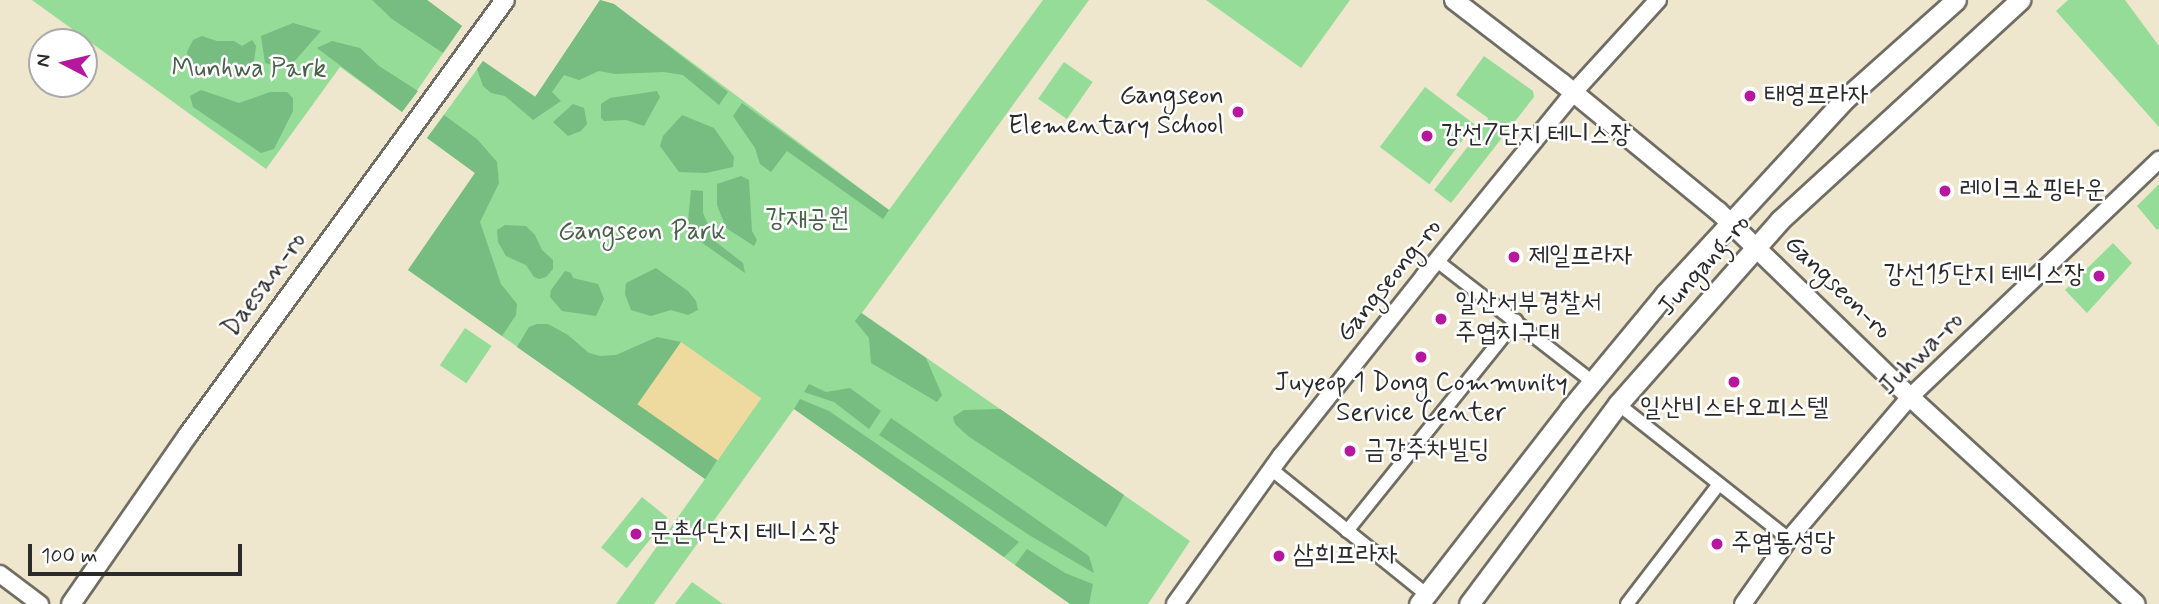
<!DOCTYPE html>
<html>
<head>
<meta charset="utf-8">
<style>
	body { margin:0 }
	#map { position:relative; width:2159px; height:604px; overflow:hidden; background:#efe7cd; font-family:Mynerve,"Poor Story",sans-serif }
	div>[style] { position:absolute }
	.green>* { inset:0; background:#94dc97; transform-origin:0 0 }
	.forest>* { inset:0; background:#77bc80 }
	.sand>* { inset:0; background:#eeda9e; transform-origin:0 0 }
	.roads { filter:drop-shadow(2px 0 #706d64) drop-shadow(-2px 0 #706d64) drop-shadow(0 2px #706d64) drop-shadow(0 -2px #706d64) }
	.minor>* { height:12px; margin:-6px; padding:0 6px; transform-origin:6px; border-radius:6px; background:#fff }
	.tertiary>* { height:16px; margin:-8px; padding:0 8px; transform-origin:8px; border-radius:8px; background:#fff }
	.secondary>* { height:18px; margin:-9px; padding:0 9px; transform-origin:9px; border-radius:9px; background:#fff }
	.primary>* { height:19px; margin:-9.5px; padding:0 9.5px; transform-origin:9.5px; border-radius:9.5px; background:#fff }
	.dots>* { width:19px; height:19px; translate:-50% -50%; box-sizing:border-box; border:4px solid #fff; border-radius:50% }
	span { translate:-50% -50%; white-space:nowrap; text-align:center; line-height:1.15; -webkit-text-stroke:5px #fff; paint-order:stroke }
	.park-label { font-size:26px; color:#4a604b }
	.poi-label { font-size:26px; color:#2b2b2b }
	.left { translate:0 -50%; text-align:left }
	.right { translate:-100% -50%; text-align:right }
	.street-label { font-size:26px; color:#2b2b2b }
	.north { position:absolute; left:28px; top:28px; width:70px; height:70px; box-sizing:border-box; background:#fff; border:2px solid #aaa; border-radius:50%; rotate:277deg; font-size:19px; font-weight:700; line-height:28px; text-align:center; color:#2b2b2b }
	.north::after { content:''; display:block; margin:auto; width:24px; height:32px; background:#b5179e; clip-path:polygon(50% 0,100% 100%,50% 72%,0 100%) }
	.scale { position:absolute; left:28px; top:544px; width:214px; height:32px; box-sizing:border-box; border:4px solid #2b2b2b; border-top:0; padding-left:9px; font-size:21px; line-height:24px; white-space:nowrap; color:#2b2b2b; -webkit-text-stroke:5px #fff; paint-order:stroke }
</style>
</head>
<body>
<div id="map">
	<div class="green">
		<div style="clip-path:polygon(32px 0,427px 0,462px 26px,402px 112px,340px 67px,266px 169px)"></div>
		<div style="clip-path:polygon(600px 0,614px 4px,889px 210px,1043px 0,1089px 0,862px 313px,1190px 541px,1148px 604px,1070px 604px,794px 409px,654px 604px,616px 604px,705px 479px,408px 270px,475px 173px,427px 138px,483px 61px,536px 97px)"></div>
		<div style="clip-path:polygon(1206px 0,1350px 0,1301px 68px)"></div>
		<div style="clip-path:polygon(2068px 0,2125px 0,2159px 46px,2159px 127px,2056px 11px)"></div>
		<div style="clip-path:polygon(1484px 56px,1533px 91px,1534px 97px,1451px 203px,1434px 190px,1487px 122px,1488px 118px,1456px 95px)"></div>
		<div style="left:1064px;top:62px;width:35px;height:45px;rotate:35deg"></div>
		<div style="left:1425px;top:87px;width:62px;height:75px;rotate:37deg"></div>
		<div style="clip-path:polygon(2159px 184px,2159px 228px,2157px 230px,2137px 206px)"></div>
		<div style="clip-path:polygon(2113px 243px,2132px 263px,2087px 313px,2065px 290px)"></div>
		<div style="left:465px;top:328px;width:32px;height:45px;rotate:34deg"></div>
		<div style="left:642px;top:497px;width:33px;height:65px;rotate:39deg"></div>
		<div style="clip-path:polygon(692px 582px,723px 604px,675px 604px)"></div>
	</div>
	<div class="forest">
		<div style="clip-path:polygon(372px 0,427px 0,462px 26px,443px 53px,392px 19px)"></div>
		<div style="clip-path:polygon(600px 0,614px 4px,728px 92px,719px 105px,683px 75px,664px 72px,615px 74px,599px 71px,579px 80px,564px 75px,552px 92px,561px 101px,533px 120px,505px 96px,491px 93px,483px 86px,477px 69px,483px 61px,535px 97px)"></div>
		<div style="clip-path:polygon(293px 23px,321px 31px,292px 64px,282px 67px,265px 63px,261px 36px)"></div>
		<div style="clip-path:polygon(202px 36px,217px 41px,234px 41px,242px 46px,252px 40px,256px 46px,254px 62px,243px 72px,229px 77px,201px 69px,189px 62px,187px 52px,193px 40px)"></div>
		<div style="clip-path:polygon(332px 41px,360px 48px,379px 66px,418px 91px,402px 112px,317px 48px)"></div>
		<div style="clip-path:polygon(201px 90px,239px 103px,270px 92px,287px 92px,293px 98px,293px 111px,274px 149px,261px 153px,193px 107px,190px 96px)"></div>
		<div style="clip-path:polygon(657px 91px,660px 97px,644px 126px,626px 120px,604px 121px,601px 118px,601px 104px,610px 98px)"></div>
		<div style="clip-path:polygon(742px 103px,889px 210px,883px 219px,787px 151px,771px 172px,760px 164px,755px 148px,733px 116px)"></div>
		<div style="clip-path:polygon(573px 104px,584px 108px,587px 124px,581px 131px,568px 136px,553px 122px)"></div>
		<div style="clip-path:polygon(444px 115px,477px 139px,497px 162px,499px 183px,480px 222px,501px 284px,517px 304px,516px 315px,502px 336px,408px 270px,475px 173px,427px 138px)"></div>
		<div style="clip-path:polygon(682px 115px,714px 128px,734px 157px,733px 167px,706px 173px,679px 172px,660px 146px,663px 136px)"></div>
		<div style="clip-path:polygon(741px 176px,749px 180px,752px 231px,757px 240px,754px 246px,726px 228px,717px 205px,717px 184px)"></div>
		<div style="clip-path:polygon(691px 190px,703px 191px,703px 213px,716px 242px,743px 263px,745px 273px,687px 232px)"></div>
		<div style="clip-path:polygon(505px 225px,526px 226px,535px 235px,542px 250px,553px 260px,553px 269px,546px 277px,539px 279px,534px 277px,526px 265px,506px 256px,498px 242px,497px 230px)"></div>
		<div style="clip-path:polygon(656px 268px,688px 291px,696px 301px,698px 310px,688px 315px,671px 310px,651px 316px,631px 310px,625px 294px,626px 283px)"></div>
		<div style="clip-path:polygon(565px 271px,571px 273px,573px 278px,598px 284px,604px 299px,596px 316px,562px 311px,550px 297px,551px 290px)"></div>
		<div style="clip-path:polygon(861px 313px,926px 358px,942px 395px,937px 402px,871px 363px,869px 338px,855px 321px)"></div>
		<div style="clip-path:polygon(537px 324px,548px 324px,568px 335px,589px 353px,600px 356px,616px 355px,657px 337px,681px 342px,639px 405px,718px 459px,705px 479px,517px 347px,529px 327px)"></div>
		<div style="clip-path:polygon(809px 384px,826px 392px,850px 388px,881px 411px,869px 429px,834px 402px,804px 392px)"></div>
		<div style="clip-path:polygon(800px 399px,829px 411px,1019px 542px,1004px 557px,794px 409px)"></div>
		<div style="clip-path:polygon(1000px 409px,1124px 495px,1106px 527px,968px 436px,955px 424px,953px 417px,964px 410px)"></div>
		<div style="clip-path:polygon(891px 418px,1089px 556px,1094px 573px,1029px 535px,879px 435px)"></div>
		<div style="clip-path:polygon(1027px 549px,1065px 573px,1093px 584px,1089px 604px,1070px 604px,1015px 565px)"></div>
	</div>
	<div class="sand">
		<div style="left:681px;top:342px;width:98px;height:76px;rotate:35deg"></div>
	</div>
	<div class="roads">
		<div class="minor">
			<div style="left:1437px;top:261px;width:197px;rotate:37.8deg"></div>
			<div style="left:1618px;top:404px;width:218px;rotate:38.3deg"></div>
			<div style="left:1271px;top:469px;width:199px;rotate:38.9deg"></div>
			<div style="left:1347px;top:531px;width:270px;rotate:-51.2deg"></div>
			<div style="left:1627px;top:604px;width:151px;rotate:-52.5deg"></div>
		</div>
		<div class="tertiary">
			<div style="left:0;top:574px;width:50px;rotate:36.9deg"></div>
			<div style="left:1175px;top:604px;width:182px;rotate:-54.4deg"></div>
			<div style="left:1281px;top:456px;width:230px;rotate:-51.5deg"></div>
			<div style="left:1424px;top:276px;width:236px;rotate:-50.8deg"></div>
			<div style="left:1573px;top:93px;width:126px;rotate:-47.6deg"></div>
			<div style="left:1743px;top:604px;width:80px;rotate:-54.7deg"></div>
			<div style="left:1789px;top:539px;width:187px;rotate:-49.6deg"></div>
			<div style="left:1910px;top:397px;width:344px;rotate:-43.6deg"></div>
		</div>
		<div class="secondary">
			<div style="left:1454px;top:0;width:136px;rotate:37.5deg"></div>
			<div style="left:1562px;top:83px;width:202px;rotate:39.4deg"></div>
			<div style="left:1718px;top:211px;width:267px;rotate:44.1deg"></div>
			<div style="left:1910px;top:397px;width:306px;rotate:42.5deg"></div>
			<div style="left:71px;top:604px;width:206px;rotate:-55.3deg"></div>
			<div style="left:188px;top:435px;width:538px;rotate:-53.92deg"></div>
		</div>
		<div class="primary">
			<div style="left:1419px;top:604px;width:247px;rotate:-52.2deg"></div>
			<div style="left:1570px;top:409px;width:149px;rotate:-50.4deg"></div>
			<div style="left:1665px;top:294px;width:267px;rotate:-47.3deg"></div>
			<div style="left:1846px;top:98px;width:147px;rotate:-41.7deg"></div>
			<div style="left:1469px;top:604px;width:249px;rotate:-53.3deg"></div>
			<div style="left:1618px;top:404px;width:245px;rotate:-48.6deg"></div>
			<div style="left:1780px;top:220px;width:326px;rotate:-42.5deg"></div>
		</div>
	</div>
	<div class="dots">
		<div style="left:1750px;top:96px;background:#b5179e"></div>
		<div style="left:1238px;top:112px;background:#b5179e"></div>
		<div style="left:1427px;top:136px;background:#b5179e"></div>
		<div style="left:1945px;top:191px;background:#b5179e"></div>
		<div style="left:1514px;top:257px;background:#b5179e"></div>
		<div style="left:2099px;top:276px;background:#b5179e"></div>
		<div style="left:1441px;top:319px;background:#b5179e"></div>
		<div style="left:1421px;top:357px;background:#b5179e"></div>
		<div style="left:1734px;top:382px;background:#b5179e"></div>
		<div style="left:1350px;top:451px;background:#b5179e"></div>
		<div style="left:636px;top:534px;background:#b5179e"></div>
		<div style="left:1717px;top:544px;background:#b5179e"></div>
		<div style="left:1279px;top:556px;background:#b5179e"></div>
	</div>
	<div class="park-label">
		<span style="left:249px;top:70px">Munhwa Park</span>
		<span style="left:807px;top:220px">강재공원</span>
		<span style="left:642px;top:233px">Gangseon Park</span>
	</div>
	<div class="poi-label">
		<span class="left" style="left:1764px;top:96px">태영프라자</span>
		<span class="right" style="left:1224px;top:112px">Gangseon<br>Elementary School</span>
		<span class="left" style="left:1441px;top:136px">강선7단지 테니스장</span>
		<span class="left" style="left:1959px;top:191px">레이크쇼핑타운</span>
		<span class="left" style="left:1528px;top:257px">제일프라자</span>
		<span class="right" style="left:2085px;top:276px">강선15단지 테니스장</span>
		<span class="left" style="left:1455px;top:319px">일산서부경찰서<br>주엽지구대</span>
		<span style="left:1421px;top:399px">Juyeop 1 Dong Community<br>Service Center</span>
		<span style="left:1734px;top:409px">일산비스타오피스텔</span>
		<span class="left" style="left:1364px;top:451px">금강주차빌딩</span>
		<span class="left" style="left:650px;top:534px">문촌4단지 테니스장</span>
		<span class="left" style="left:1731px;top:544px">주엽동성당</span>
		<span class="left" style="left:1293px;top:556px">삼희프라자</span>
	</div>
	<div class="street-label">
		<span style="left:1705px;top:266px;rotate:-49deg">Jungang-ro</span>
		<span style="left:1390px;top:281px;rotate:-51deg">Gangseong-ro</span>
		<span style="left:265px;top:285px;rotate:-54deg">Daesan-ro</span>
		<span style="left:1837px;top:288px;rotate:44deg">Gangseon-ro</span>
		<span style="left:1922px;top:354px;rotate:-45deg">Juhwa-ro</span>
	</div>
	<div class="north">N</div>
	<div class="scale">100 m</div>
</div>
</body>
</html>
